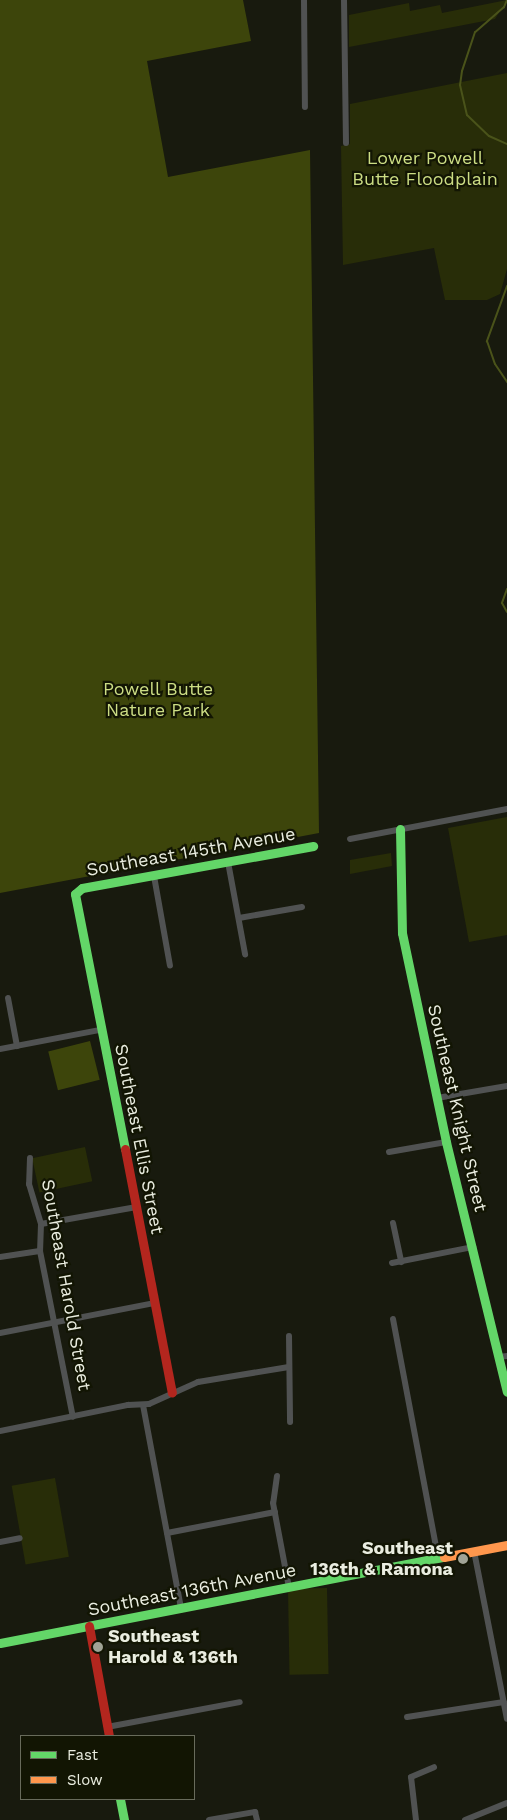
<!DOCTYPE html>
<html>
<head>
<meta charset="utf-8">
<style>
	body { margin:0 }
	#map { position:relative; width:507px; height:1820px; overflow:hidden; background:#181a0e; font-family:"Work Sans",sans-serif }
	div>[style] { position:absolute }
	.green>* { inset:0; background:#282d08; transform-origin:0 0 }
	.forest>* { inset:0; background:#3d450b; transform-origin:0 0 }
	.stream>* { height:2px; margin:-1px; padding:0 1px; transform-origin:1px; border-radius:1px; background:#4a531a }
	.street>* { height:6px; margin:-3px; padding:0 3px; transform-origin:3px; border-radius:3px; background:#505252 }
	.fast>* { height:9px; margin:-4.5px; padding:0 4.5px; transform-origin:4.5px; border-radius:4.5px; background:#63d668 }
	.slow>* { height:9px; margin:-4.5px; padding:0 4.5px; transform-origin:4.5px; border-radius:4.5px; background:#ff974d }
	.jam>* { height:9px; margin:-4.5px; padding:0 4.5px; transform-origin:4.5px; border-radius:4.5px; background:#b3261e }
	.dots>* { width:14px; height:14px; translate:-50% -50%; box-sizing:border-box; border:2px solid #121503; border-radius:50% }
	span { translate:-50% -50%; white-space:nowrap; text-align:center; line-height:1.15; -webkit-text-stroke:4.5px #121503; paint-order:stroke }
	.park-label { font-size:18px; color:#ccdd84 }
	.street-label { font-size:18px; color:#eaede0 }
	.poi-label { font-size:18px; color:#eaede0; font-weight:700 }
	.right { translate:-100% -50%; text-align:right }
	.left { translate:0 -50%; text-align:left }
	.legend { position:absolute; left:20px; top:1735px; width:175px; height:65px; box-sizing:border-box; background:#121503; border:1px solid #686b5b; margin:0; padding:6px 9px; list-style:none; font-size:15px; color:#eaede0 }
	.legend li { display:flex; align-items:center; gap:10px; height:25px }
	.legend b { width:25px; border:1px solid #686b5b }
</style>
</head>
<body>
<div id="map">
	<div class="green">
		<div style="clip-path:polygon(507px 0,495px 19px,349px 47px,349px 15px,409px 3px,410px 11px,440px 5px,442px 13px)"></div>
		<div style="clip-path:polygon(507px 73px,507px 269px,500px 294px,487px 300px,445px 300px,434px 248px,343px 265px,341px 146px,350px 144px,350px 104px)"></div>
		<div style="clip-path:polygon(507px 817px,507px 935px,469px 942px,448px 828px)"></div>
		<div style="clip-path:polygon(391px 853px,392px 866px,350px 874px,350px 860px)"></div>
		<div style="left:85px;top:1147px;width:35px;height:54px;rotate:78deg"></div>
		<div style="left:55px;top:1478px;width:80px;height:44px;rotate:80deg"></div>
		<div style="left:327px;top:1588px;width:86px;height:39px;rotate:89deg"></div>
	</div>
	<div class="forest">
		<div style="clip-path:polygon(0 0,243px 0,251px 41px,147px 61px,168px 177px,310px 150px,319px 833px,0 893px)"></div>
		<div style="left:90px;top:1041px;width:40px;height:43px;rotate:76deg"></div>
	</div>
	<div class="stream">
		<div style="left:507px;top:0;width:8px;rotate:113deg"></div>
		<div style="left:504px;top:7px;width:38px;rotate:139deg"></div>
		<div style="left:475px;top:32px;width:41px;rotate:108.4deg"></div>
		<div style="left:462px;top:71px;width:14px;rotate:98deg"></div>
		<div style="left:460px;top:85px;width:31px;rotate:77deg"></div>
		<div style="left:467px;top:115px;width:30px;rotate:44deg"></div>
		<div style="left:489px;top:136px;width:20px;rotate:24deg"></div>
		<div style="left:507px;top:286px;width:59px;rotate:110deg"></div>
		<div style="left:487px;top:341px;width:24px;rotate:71deg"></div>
		<div style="left:495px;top:364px;width:22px;rotate:56deg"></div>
		<div style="left:507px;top:589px;width:15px;rotate:110deg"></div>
		<div style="left:502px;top:603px;width:10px;rotate:61deg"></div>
	</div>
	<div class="street">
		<div style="left:304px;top:0;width:107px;rotate:89.5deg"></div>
		<div style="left:344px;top:0;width:143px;rotate:89.2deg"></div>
		<div style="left:350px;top:839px;width:160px;rotate:-10.8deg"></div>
		<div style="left:228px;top:862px;width:94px;rotate:79.5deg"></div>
		<div style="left:154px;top:876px;width:91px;rotate:79.9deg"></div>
		<div style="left:239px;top:918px;width:64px;rotate:-9.9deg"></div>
		<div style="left:8px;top:998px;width:49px;rotate:79.4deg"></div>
		<div style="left:0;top:1049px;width:102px;rotate:-10.8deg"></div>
		<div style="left:437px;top:1098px;width:71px;rotate:-9.7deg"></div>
		<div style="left:389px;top:1152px;width:58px;rotate:-10deg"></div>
		<div style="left:30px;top:1158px;width:26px;rotate:92deg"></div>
		<div style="left:29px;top:1184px;width:42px;rotate:73.3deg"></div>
		<div style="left:41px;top:1224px;width:27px;rotate:92deg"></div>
		<div style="left:40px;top:1251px;width:169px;rotate:78.8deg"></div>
		<div style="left:393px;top:1223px;width:40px;rotate:78deg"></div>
		<div style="left:41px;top:1224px;width:97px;rotate:-10.1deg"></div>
		<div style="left:0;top:1257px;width:40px;rotate:-8.5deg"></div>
		<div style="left:392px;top:1263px;width:83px;rotate:-11.2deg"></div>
		<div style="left:393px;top:1319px;width:243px;rotate:79.3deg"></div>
		<div style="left:0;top:1333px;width:158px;rotate:-11deg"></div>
		<div style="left:289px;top:1336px;width:86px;rotate:89.3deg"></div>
		<div style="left:499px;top:1357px;width:8px;rotate:-7deg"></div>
		<div style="left:143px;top:1405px;width:208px;rotate:79.4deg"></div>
		<div style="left:0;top:1431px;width:131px;rotate:-11.5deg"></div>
		<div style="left:128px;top:1405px;width:21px;rotate:-3deg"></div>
		<div style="left:149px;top:1404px;width:54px;rotate:-24.2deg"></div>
		<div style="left:198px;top:1382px;width:92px;rotate:-9.4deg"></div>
		<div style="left:277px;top:1476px;width:27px;rotate:98deg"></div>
		<div style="left:273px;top:1503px;width:86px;rotate:79.3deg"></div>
		<div style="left:167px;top:1533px;width:110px;rotate:-11deg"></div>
		<div style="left:0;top:1542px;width:20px;rotate:-11deg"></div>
		<div style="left:474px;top:1551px;width:171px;rotate:78.9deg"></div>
		<div style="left:407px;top:1717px;width:98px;rotate:-8.8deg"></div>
		<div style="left:107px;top:1727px;width:135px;rotate:-10.6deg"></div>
		<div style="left:209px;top:1820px;width:47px;rotate:-9.9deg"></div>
		<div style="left:255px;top:1812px;width:8px;rotate:76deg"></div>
		<div style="left:416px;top:1820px;width:43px;rotate:-96.6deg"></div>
		<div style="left:411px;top:1777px;width:25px;rotate:-23deg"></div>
		<div style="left:465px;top:1820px;width:45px;rotate:-22deg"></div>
	</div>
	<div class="fast">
		<div style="left:400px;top:829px;width:104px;rotate:88.9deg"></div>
		<div style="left:402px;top:933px;width:214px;rotate:78.1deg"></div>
		<div style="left:446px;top:1142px;width:257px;rotate:76.3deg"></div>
		<div style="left:125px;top:1149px;width:260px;rotate:-101.1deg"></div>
		<div style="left:75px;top:894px;width:9px;rotate:-41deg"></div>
		<div style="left:82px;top:888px;width:235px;rotate:-10.3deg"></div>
		<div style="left:0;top:1643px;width:452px;rotate:-11deg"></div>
		<div style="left:120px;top:1799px;width:21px;rotate:79deg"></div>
	</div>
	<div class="slow">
		<div style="left:444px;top:1557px;width:64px;rotate:-10.8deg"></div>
	</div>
	<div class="jam">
		<div style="left:125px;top:1149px;width:248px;rotate:79.1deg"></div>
		<div style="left:89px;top:1626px;width:112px;rotate:79.7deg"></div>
	</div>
	<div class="dots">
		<div style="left:463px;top:1559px;background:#a0a396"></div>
		<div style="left:98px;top:1647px;background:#a0a396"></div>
	</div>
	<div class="park-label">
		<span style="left:425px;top:169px">Lower Powell<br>Butte Floodplain</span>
		<span style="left:158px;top:700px">Powell Butte<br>Nature Park</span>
	</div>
	<div class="street-label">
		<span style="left:191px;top:852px;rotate:-10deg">Southeast 145th Avenue</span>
		<span style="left:457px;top:1108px;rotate:77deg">Southeast Knight Street</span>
		<span style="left:139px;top:1139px;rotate:79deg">Southeast Ellis Street</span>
		<span style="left:66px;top:1285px;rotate:80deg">Southeast Harold Street</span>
		<span style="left:192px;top:1590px;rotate:-11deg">Southeast 136th Avenue</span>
	</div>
	<div class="poi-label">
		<span class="right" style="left:453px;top:1559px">Southeast<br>136th &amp; Ramona</span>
		<span class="left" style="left:108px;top:1647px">Southeast<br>Harold &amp; 136th</span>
	</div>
	<ul class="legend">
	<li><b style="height:6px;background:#63d668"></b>Fast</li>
	<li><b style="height:6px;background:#ff974d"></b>Slow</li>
	</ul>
</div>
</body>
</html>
